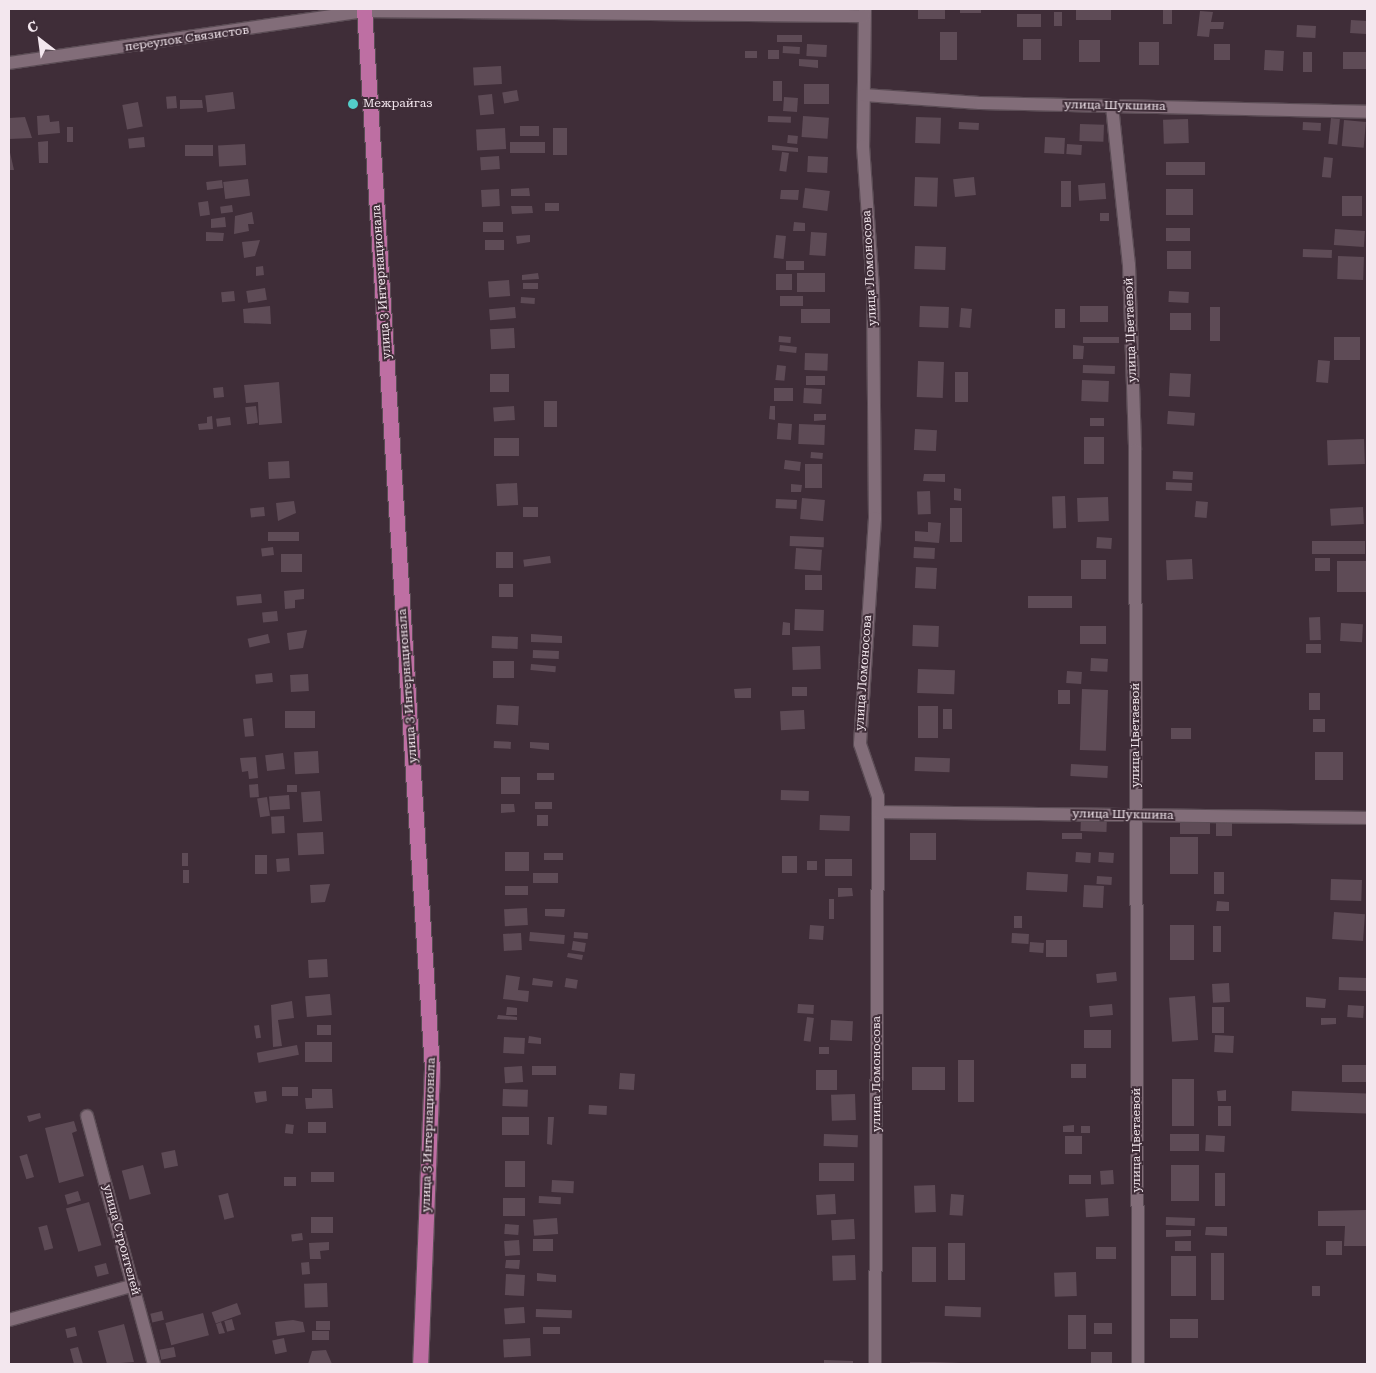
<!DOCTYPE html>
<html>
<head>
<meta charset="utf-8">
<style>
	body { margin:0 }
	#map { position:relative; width:1376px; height:1373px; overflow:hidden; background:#3f2d38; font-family:"Roboto Serif",serif }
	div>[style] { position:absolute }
	.building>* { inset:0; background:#5e4b56; transform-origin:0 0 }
	.roads { filter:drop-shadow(1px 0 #5b4c55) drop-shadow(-1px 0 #5b4c55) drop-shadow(0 1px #5b4c55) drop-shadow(0 -1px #5b4c55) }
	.street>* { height:12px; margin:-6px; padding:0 6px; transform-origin:6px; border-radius:6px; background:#826d79 }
	.primary>* { height:15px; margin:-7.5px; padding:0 7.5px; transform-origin:7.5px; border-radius:7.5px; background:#be6fa3 }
	.dots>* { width:14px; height:14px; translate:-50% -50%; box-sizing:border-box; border:2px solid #3f2d38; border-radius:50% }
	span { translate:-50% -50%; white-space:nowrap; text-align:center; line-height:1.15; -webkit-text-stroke:4px #3f2d38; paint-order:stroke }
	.street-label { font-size:12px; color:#f3e7ee }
	.poi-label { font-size:12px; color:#f3e7ee }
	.left { translate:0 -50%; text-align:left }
	.frame { position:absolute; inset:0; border:10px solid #f3e7ee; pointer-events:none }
	.north { position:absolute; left:15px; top:15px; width:50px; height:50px; -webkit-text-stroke:4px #3f2d38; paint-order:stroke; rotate:330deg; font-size:14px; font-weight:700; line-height:20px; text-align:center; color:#f3e7ee }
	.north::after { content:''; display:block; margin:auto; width:18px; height:22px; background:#f3e7ee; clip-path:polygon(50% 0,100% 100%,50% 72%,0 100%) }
</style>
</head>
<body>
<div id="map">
	<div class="building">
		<div style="left:918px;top:9px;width:27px;height:10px"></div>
		<div style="left:960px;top:9px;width:21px;height:4px"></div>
		<div style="left:1076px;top:9px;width:35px;height:11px"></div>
		<div style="left:1163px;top:10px;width:9px;height:14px"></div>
		<div style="clip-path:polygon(1200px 11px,1213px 12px,1211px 22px,1224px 22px,1223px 29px,1210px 29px,1209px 37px,1197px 36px)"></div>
		<div style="left:1062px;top:12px;width:14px;height:8px;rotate:90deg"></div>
		<div style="left:1041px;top:14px;width:13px;height:24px;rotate:90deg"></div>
		<div style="left:1351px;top:20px;width:16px;height:13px;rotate:4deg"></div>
		<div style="left:1297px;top:25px;width:19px;height:12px;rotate:3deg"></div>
		<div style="left:940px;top:32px;width:17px;height:28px"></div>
		<div style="left:777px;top:35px;width:25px;height:7px"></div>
		<div style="left:1023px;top:39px;width:18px;height:21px"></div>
		<div style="left:1079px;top:40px;width:21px;height:22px"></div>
		<div style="left:1139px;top:42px;width:20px;height:23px"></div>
		<div style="left:807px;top:44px;width:20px;height:12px;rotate:3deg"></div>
		<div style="left:1214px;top:44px;width:16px;height:16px"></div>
		<div style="left:783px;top:46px;width:17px;height:7px;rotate:3deg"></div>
		<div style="left:779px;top:50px;width:9px;height:11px;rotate:90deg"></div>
		<div style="left:1265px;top:50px;width:19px;height:20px;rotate:3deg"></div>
		<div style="left:745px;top:51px;width:12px;height:7px"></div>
		<div style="left:1303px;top:52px;width:9px;height:20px"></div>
		<div style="left:1343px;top:52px;width:24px;height:17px"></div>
		<div style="clip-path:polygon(799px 59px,818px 60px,818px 68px,799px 66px)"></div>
		<div style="left:501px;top:66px;width:18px;height:28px;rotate:87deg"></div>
		<div style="left:773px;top:81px;width:9px;height:20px"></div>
		<div style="left:804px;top:84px;width:25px;height:20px"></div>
		<div style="left:517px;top:90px;width:11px;height:15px;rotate:80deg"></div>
		<div style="left:233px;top:92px;width:17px;height:28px;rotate:83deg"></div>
		<div style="left:492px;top:94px;width:20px;height:14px;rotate:84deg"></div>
		<div style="left:176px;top:96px;width:12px;height:10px;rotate:85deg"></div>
		<div style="left:784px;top:97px;width:14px;height:14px;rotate:4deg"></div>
		<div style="clip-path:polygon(180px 100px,202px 100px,203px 108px,180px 109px)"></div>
		<div style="left:138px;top:102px;width:25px;height:16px;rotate:79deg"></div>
		<div style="clip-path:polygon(49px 115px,50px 122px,59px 121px,60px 133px,38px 135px,37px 116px)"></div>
		<div style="left:768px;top:116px;width:23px;height:6px;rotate:2deg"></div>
		<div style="left:803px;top:116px;width:26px;height:21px;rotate:4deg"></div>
		<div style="clip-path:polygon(25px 117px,32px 138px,9px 139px,9px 118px)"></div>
		<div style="left:916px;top:117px;width:25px;height:26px;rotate:2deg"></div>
		<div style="left:1331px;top:118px;width:9px;height:26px;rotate:6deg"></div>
		<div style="left:1188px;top:119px;width:24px;height:25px;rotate:88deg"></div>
		<div style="left:1344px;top:120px;width:22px;height:26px;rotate:5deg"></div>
		<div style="left:959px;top:122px;width:20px;height:7px;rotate:3deg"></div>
		<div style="left:1303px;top:122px;width:18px;height:8px;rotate:3deg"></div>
		<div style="left:1080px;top:124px;width:24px;height:17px;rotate:2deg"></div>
		<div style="left:539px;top:126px;width:10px;height:19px;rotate:90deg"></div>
		<div style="left:67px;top:127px;width:6px;height:15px"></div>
		<div style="left:505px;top:128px;width:21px;height:29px;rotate:87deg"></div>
		<div style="left:553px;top:128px;width:14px;height:27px"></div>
		<div style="left:788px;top:135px;width:10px;height:8px;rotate:6deg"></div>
		<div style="left:144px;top:137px;width:10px;height:16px;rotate:84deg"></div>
		<div style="left:1045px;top:137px;width:20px;height:16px;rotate:3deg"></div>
		<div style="clip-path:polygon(48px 141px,48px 163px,39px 163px,38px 142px)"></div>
		<div style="left:545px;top:142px;width:11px;height:35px;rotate:90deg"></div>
		<div style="left:245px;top:144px;width:21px;height:27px;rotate:87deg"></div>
		<div style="left:1067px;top:144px;width:15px;height:10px;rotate:4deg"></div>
		<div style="left:185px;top:145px;width:28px;height:11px"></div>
		<div style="clip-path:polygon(772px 145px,798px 148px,798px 152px,772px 150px)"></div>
		<div style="clip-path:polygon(9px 148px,14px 170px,9px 170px)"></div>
		<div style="left:782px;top:152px;width:7px;height:19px;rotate:8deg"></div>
		<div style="left:499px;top:156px;width:13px;height:19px;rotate:86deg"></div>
		<div style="left:808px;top:156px;width:20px;height:16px;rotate:3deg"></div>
		<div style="left:1324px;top:157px;width:9px;height:20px;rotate:6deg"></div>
		<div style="left:1166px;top:162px;width:39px;height:13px"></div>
		<div style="left:915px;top:177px;width:23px;height:29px;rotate:2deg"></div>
		<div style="left:974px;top:177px;width:18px;height:21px;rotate:84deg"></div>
		<div style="left:248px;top:179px;width:17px;height:25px;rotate:83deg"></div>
		<div style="left:222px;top:180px;width:8px;height:16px;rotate:83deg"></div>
		<div style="left:1061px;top:181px;width:10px;height:26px"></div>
		<div style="left:1105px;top:183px;width:16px;height:27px;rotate:86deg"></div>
		<div style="clip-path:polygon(529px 188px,530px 196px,511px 196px,511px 189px)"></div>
		<div style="left:805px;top:188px;width:25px;height:20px;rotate:7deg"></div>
		<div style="left:499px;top:189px;width:17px;height:18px;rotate:87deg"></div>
		<div style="left:1166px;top:189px;width:27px;height:26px"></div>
		<div style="clip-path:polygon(781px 190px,799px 190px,798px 200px,780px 199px)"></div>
		<div style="left:1342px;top:196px;width:20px;height:20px"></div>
		<div style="left:208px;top:201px;width:14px;height:10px;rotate:82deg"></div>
		<div style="left:559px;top:203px;width:8px;height:14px;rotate:90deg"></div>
		<div style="left:232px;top:205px;width:7px;height:12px;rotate:82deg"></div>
		<div style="clip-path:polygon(511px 206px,532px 206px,533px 213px,512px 214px)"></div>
		<div style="clip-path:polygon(252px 212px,254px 224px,248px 224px,249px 231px,234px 234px,235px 216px)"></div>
		<div style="left:1100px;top:213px;width:9px;height:8px"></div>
		<div style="clip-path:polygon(225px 217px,226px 227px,211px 228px,211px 219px)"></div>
		<div style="left:503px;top:222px;width:10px;height:20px;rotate:90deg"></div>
		<div style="clip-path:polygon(794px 222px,805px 223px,805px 231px,793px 231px)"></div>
		<div style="left:1166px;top:228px;width:24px;height:13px"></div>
		<div style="left:1335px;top:229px;width:30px;height:16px;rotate:4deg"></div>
		<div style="clip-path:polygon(206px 232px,224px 233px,223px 241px,206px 241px)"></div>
		<div style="left:811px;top:232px;width:16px;height:23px;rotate:4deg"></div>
		<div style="clip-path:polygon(530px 235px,530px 242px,517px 244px,516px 236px)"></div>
		<div style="left:776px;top:235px;width:10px;height:23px;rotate:6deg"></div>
		<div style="clip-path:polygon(260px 240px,255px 256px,244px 258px,242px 242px)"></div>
		<div style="left:504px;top:240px;width:10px;height:19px;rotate:90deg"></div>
		<div style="left:915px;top:246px;width:31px;height:23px;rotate:2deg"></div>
		<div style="left:1303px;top:249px;width:29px;height:8px;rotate:2deg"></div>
		<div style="left:1167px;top:251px;width:24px;height:18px"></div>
		<div style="left:1338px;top:256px;width:26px;height:23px;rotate:2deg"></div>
		<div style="left:786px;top:261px;width:18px;height:9px"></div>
		<div style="clip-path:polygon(263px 266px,264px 275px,256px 276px,256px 267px)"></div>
		<div style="clip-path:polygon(538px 273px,539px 279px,522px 280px,522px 275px)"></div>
		<div style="left:797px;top:273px;width:28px;height:19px"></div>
		<div style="left:776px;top:274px;width:16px;height:16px"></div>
		<div style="left:509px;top:280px;width:16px;height:21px;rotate:86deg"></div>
		<div style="left:523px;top:283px;width:15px;height:6px"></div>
		<div style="left:265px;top:288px;width:12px;height:19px;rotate:81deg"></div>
		<div style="left:234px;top:291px;width:10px;height:13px;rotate:84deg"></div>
		<div style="left:1169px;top:291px;width:20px;height:11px;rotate:3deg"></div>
		<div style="left:780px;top:296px;width:23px;height:10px"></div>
		<div style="left:521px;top:297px;width:14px;height:6px;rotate:4deg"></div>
		<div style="clip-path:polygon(270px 306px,271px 324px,244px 323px,243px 309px)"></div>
		<div style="left:920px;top:306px;width:29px;height:21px;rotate:2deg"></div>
		<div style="left:1080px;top:306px;width:28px;height:16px"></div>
		<div style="left:515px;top:307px;width:11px;height:26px;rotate:85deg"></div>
		<div style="left:1210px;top:307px;width:10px;height:34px"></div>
		<div style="left:961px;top:308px;width:11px;height:19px;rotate:5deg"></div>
		<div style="left:801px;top:309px;width:29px;height:14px"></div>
		<div style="left:1055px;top:309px;width:10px;height:19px"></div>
		<div style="left:1170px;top:313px;width:21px;height:17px"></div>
		<div style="left:514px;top:328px;width:20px;height:24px;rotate:87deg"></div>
		<div style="left:779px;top:336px;width:12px;height:6px;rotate:5deg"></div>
		<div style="left:1083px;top:337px;width:36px;height:6px"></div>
		<div style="left:1334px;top:337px;width:26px;height:23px"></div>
		<div style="left:780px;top:345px;width:17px;height:6px;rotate:7deg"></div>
		<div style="clip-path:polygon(1073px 345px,1084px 346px,1083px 359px,1073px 359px)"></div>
		<div style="left:805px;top:353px;width:23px;height:17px;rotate:2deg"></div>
		<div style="left:1318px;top:360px;width:12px;height:22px;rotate:5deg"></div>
		<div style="left:918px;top:361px;width:26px;height:36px;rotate:2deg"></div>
		<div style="left:777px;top:365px;width:9px;height:15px;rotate:6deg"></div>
		<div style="left:1083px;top:365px;width:32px;height:8px;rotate:2deg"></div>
		<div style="left:955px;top:372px;width:13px;height:30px"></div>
		<div style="left:1170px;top:373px;width:21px;height:23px;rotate:3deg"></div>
		<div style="left:490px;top:374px;width:19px;height:18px"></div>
		<div style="left:806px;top:376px;width:19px;height:9px"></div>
		<div style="left:1082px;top:380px;width:27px;height:21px;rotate:2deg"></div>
		<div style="clip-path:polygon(279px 382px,282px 423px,259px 425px,258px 402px,246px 403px,244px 385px)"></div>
		<div style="left:223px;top:387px;width:10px;height:10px;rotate:84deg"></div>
		<div style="left:774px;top:388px;width:19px;height:13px"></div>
		<div style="left:804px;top:388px;width:18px;height:15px;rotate:3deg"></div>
		<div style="left:544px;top:401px;width:13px;height:26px"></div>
		<div style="left:256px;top:406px;width:17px;height:11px;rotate:83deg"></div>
		<div style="left:514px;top:406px;width:14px;height:21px;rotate:86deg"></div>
		<div style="clip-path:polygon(770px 406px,775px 406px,775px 420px,769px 419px)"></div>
		<div style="left:1168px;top:411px;width:27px;height:13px;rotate:4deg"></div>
		<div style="clip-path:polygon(814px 414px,826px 414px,826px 420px,814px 421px)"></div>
		<div style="clip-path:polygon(212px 416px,213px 429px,199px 430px,198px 424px,207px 423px,207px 417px)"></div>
		<div style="left:230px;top:417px;width:8px;height:14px;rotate:83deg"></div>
		<div style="left:1090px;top:418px;width:14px;height:8px"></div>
		<div style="left:778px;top:423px;width:14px;height:16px;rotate:4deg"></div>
		<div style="left:799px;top:424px;width:26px;height:20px;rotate:2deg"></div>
		<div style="left:915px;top:429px;width:22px;height:21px;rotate:3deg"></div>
		<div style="left:1104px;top:437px;width:27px;height:20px;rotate:90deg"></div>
		<div style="left:494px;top:438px;width:25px;height:18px"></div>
		<div style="left:1364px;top:439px;width:25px;height:37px;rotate:88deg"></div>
		<div style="left:811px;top:452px;width:12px;height:6px;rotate:5deg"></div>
		<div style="left:785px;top:460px;width:16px;height:9px;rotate:7deg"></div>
		<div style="left:289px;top:461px;width:17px;height:21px;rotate:87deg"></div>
		<div style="left:805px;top:464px;width:17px;height:24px"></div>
		<div style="left:1173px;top:471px;width:20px;height:8px;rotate:3deg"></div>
		<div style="clip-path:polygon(924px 474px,945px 474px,945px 482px,923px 481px)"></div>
		<div style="left:1166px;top:482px;width:26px;height:8px;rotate:2deg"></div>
		<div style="left:517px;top:483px;width:22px;height:21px;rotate:87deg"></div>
		<div style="clip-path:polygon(791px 484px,802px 485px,801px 492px,791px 492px)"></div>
		<div style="clip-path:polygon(954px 488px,961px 489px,961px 501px,954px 500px)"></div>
		<div style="left:930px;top:491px;width:23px;height:13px;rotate:88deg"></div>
		<div style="left:1065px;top:496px;width:32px;height:13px;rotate:88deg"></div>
		<div style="left:1108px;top:497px;width:24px;height:31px;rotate:88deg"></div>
		<div style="left:802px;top:498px;width:23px;height:21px;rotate:5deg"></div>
		<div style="left:776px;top:499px;width:21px;height:9px;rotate:3deg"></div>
		<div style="clip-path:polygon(294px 501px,296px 513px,278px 521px,276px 503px)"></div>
		<div style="left:1196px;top:501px;width:12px;height:16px;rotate:5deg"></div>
		<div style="left:264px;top:507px;width:9px;height:14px;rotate:84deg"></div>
		<div style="left:523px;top:507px;width:15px;height:10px"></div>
		<div style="left:1363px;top:507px;width:17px;height:33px;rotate:87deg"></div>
		<div style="left:950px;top:508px;width:12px;height:34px"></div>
		<div style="clip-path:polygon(928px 522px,941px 523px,939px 543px,915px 541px,915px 531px,928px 532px)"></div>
		<div style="left:299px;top:532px;width:9px;height:31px;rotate:90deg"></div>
		<div style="left:790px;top:536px;width:34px;height:10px;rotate:2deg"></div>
		<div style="left:1097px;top:537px;width:15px;height:11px;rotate:4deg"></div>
		<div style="left:1312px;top:541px;width:53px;height:13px"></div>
		<div style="left:273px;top:547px;width:8px;height:12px;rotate:83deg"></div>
		<div style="left:914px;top:547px;width:21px;height:11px;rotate:3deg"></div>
		<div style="left:796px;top:548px;width:26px;height:21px;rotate:4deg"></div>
		<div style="left:496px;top:552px;width:17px;height:16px"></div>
		<div style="left:302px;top:554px;width:18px;height:21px;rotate:90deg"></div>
		<div style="left:550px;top:556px;width:7px;height:27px;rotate:82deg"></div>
		<div style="left:1315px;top:558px;width:15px;height:13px"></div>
		<div style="left:1192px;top:559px;width:20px;height:26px;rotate:87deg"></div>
		<div style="left:1081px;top:560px;width:25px;height:19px"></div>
		<div style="left:1366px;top:561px;width:31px;height:29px;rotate:90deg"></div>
		<div style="left:916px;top:567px;width:21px;height:21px;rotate:3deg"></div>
		<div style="left:805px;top:575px;width:17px;height:15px"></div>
		<div style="left:499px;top:584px;width:14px;height:13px"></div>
		<div style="clip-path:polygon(304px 589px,304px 599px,295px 600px,295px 608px,285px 609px,284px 591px)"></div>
		<div style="left:261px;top:594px;width:9px;height:25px;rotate:84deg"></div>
		<div style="left:1028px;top:596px;width:44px;height:12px"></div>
		<div style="left:795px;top:609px;width:29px;height:21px;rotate:2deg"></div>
		<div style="left:277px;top:611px;width:10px;height:15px;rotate:84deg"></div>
		<div style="left:1320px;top:617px;width:23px;height:11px;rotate:88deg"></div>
		<div style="clip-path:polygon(783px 622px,790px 623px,790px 635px,782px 635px)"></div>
		<div style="left:1341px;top:623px;width:22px;height:18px;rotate:3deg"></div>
		<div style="left:913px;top:625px;width:26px;height:21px;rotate:2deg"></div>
		<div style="left:1080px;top:626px;width:26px;height:18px"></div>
		<div style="clip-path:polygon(307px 630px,303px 648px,289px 650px,287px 633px)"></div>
		<div style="left:268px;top:634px;width:9px;height:21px;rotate:77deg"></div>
		<div style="clip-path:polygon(531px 634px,562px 636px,562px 643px,531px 642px)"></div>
		<div style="left:492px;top:636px;width:26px;height:12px;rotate:2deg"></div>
		<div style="left:1306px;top:644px;width:15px;height:9px"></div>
		<div style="left:820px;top:646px;width:23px;height:28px;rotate:88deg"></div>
		<div style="left:533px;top:650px;width:26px;height:8px;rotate:2deg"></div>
		<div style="left:1091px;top:658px;width:17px;height:13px;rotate:3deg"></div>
		<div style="left:493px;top:661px;width:21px;height:17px"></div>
		<div style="left:531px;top:664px;width:25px;height:6px;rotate:5deg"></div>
		<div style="left:918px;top:669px;width:37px;height:24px;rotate:2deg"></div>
		<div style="left:1067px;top:671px;width:15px;height:12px;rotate:4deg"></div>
		<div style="left:272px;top:673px;width:9px;height:17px;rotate:84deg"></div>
		<div style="left:308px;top:674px;width:17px;height:18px;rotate:87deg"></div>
		<div style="left:807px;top:687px;width:9px;height:15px;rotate:90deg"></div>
		<div style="clip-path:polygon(751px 688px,751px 698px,735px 698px,734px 689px)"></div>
		<div style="left:1082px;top:689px;width:26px;height:61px;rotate:2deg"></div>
		<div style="left:1058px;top:690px;width:12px;height:14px"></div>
		<div style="left:1309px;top:693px;width:11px;height:17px"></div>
		<div style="left:497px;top:705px;width:22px;height:19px;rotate:3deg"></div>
		<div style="left:918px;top:706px;width:20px;height:32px"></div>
		<div style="left:943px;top:709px;width:9px;height:20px"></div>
		<div style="left:804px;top:710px;width:19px;height:24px;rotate:87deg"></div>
		<div style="left:315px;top:711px;width:17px;height:30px;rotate:90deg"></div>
		<div style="left:252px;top:718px;width:18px;height:9px;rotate:84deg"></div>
		<div style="left:1313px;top:719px;width:12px;height:13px"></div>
		<div style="left:1171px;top:728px;width:20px;height:11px"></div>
		<div style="left:494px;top:741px;width:17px;height:7px;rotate:3deg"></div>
		<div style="clip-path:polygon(530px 742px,549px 743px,549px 750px,530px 748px)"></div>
		<div style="left:318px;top:751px;width:22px;height:24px;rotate:87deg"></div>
		<div style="left:1343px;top:752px;width:28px;height:28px;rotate:90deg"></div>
		<div style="left:283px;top:753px;width:16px;height:18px;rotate:83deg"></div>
		<div style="clip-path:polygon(256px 757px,258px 778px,249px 779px,248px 771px,242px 772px,240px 758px)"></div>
		<div style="left:915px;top:757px;width:35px;height:14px;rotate:2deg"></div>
		<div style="left:1071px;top:764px;width:37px;height:12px;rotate:3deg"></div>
		<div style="left:537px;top:773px;width:17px;height:7px"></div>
		<div style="left:501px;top:777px;width:19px;height:17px"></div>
		<div style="left:258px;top:784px;width:13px;height:9px;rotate:86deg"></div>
		<div style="left:297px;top:785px;width:7px;height:10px;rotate:90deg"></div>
		<div style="left:781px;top:790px;width:28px;height:10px;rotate:2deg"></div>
		<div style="left:320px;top:791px;width:30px;height:19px;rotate:86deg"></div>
		<div style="left:289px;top:795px;width:14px;height:20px;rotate:86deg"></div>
		<div style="left:267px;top:797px;width:19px;height:10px;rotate:81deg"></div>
		<div style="left:535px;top:802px;width:17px;height:7px"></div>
		<div style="clip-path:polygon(501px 804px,514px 804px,515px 812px,501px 813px)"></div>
		<div style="left:537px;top:815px;width:11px;height:11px"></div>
		<div style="left:820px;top:815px;width:30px;height:15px;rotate:2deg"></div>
		<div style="left:284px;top:816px;width:17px;height:13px;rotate:87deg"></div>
		<div style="left:1081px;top:816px;width:26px;height:15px;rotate:2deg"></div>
		<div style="left:1180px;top:818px;width:30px;height:16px"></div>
		<div style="left:1216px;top:819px;width:16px;height:17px"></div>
		<div style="left:323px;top:832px;width:22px;height:26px;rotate:87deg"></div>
		<div style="left:910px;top:833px;width:26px;height:27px"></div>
		<div style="left:1062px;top:833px;width:20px;height:6px"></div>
		<div style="left:1170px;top:837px;width:28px;height:37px"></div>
		<div style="left:505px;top:852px;width:24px;height:19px"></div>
		<div style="left:1076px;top:852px;width:15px;height:10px;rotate:4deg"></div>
		<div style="left:1099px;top:852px;width:15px;height:10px;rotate:4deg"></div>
		<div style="left:182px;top:853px;width:6px;height:13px"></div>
		<div style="left:544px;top:853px;width:19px;height:7px"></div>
		<div style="left:255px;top:855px;width:12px;height:19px"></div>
		<div style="left:782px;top:856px;width:15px;height:17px"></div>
		<div style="left:289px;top:858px;width:13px;height:13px;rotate:86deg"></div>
		<div style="left:825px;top:859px;width:27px;height:17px"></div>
		<div style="left:807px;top:861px;width:10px;height:9px"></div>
		<div style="left:183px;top:870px;width:6px;height:13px"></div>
		<div style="left:1027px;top:872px;width:41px;height:18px;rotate:3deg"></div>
		<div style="left:1214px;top:872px;width:10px;height:22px"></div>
		<div style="left:533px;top:873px;width:25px;height:10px"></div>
		<div style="left:1097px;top:876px;width:15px;height:8px;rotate:4deg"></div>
		<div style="left:1331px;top:879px;width:31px;height:21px;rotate:2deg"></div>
		<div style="clip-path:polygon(330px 884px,325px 902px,311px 903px,310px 885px)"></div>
		<div style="left:1084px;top:885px;width:20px;height:22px;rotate:3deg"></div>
		<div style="left:505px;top:886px;width:23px;height:9px"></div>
		<div style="clip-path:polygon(838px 888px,852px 888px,853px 896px,838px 897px)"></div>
		<div style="left:829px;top:899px;width:5px;height:20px"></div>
		<div style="clip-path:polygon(1217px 901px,1229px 902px,1229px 911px,1216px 911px)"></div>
		<div style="left:527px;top:908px;width:17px;height:23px;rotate:87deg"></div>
		<div style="clip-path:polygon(545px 909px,565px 909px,564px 917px,545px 916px)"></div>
		<div style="left:1334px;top:912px;width:31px;height:27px;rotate:4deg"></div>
		<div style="left:1022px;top:916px;width:12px;height:8px;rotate:90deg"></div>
		<div style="left:810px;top:925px;width:14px;height:14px;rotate:4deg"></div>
		<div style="left:1170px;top:925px;width:24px;height:35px"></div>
		<div style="left:1213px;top:926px;width:8px;height:26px"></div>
		<div style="left:530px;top:932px;width:35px;height:9px;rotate:5deg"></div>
		<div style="left:574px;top:932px;width:14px;height:6px;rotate:4deg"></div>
		<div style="left:521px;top:933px;width:17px;height:18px;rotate:87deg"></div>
		<div style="left:1012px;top:933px;width:17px;height:10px;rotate:3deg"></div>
		<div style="left:1046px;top:940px;width:21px;height:17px"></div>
		<div style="left:573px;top:941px;width:13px;height:9px;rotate:9deg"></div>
		<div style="left:1030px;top:942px;width:14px;height:10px;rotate:4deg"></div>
		<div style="clip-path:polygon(568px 953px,583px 955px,582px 960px,567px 957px)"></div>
		<div style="left:327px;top:959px;width:18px;height:19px;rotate:87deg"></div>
		<div style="left:1116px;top:972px;width:9px;height:20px;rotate:84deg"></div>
		<div style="clip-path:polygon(506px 975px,520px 977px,518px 990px,529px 991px,528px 1002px,503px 999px)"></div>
		<div style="left:1339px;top:977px;width:28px;height:13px;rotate:2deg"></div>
		<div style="clip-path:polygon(533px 978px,553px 981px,552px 987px,532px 985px)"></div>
		<div style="left:566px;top:978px;width:12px;height:9px;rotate:9deg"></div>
		<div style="left:1229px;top:983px;width:19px;height:17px;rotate:87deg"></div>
		<div style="left:330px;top:994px;width:21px;height:25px;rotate:85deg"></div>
		<div style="left:1195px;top:996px;width:44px;height:26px;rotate:86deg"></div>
		<div style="clip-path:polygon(1306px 997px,1326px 999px,1325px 1008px,1306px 1007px)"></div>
		<div style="clip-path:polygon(292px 1001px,294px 1018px,278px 1020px,282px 1046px,273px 1047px,271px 1005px)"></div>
		<div style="left:798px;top:1004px;width:16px;height:9px;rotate:4deg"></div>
		<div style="left:1112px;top:1004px;width:11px;height:23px;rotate:85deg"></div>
		<div style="left:1348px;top:1005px;width:16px;height:12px;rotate:4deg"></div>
		<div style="clip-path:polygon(507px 1007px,517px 1008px,517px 1015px,506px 1015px)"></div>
		<div style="left:1212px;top:1007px;width:12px;height:26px"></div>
		<div style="clip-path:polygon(498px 1015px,517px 1017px,517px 1020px,497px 1019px)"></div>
		<div style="left:807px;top:1017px;width:7px;height:24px;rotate:8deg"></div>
		<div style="clip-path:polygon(1321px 1018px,1336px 1018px,1336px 1024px,1321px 1025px)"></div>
		<div style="left:831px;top:1020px;width:22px;height:20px;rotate:3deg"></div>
		<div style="left:259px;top:1025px;width:13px;height:5px;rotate:81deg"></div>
		<div style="left:317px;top:1025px;width:14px;height:10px"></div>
		<div style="left:1084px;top:1030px;width:27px;height:18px"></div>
		<div style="left:1215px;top:1035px;width:19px;height:17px;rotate:3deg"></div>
		<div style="clip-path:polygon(529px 1036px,541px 1038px,541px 1044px,528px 1043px)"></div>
		<div style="left:504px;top:1037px;width:21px;height:16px;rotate:3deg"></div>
		<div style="left:332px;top:1042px;width:20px;height:27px;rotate:90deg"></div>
		<div style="left:297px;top:1045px;width:10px;height:41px;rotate:79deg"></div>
		<div style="left:819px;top:1047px;width:10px;height:7px"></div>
		<div style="left:958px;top:1060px;width:16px;height:42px"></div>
		<div style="left:1071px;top:1064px;width:15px;height:14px"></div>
		<div style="left:1342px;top:1065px;width:24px;height:17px"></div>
		<div style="left:522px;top:1066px;width:16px;height:18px;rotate:86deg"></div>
		<div style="left:532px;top:1066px;width:24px;height:9px"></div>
		<div style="left:945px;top:1067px;width:23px;height:33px;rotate:90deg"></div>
		<div style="left:816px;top:1070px;width:21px;height:20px"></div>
		<div style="left:620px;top:1073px;width:15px;height:16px;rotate:4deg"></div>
		<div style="left:1172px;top:1079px;width:22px;height:47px"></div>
		<div style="left:298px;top:1087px;width:9px;height:16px;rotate:90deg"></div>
		<div style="clip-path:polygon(312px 1089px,332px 1089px,333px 1108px,306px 1109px,305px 1098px,312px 1098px)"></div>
		<div style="left:503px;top:1089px;width:25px;height:17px;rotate:2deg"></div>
		<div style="clip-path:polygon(1226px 1090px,1226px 1101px,1218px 1101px,1217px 1091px)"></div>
		<div style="clip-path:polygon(266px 1091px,267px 1101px,256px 1103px,254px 1092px)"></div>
		<div style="left:1292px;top:1091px;width:75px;height:20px;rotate:2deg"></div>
		<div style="left:855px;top:1094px;width:26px;height:24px;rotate:88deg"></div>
		<div style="left:589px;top:1105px;width:18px;height:9px;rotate:3deg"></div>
		<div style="left:1218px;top:1106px;width:13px;height:20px"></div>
		<div style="clip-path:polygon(40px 1113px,41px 1118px,29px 1122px,27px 1116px)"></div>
		<div style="left:502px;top:1117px;width:27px;height:18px"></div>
		<div style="clip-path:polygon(548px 1117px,554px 1117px,552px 1145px,547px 1144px)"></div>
		<div style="clip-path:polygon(74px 1121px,77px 1131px,72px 1133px,84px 1176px,59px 1183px,45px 1128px)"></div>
		<div style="left:326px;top:1122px;width:11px;height:18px;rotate:90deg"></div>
		<div style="left:286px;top:1124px;width:8px;height:9px;rotate:7deg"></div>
		<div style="clip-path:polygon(1074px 1125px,1074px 1132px,1063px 1132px,1063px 1126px)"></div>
		<div style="left:1081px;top:1126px;width:9px;height:7px"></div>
		<div style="left:824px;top:1134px;width:34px;height:12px;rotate:2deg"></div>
		<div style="left:1170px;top:1134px;width:29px;height:17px"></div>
		<div style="left:1206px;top:1135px;width:19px;height:16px;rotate:3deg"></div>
		<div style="left:1065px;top:1136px;width:17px;height:18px"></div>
		<div style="left:175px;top:1150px;width:16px;height:14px;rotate:79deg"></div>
		<div style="left:27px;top:1154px;width:24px;height:8px;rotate:73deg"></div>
		<div style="left:505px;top:1161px;width:20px;height:26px"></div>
		<div style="left:854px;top:1163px;width:18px;height:35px;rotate:90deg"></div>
		<div style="left:143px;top:1165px;width:30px;height:22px;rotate:75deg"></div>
		<div style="left:1171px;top:1165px;width:28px;height:36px"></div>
		<div style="left:1113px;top:1170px;width:14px;height:13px;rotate:86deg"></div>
		<div style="left:334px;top:1172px;width:10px;height:23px;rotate:90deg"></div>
		<div style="left:1215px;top:1173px;width:10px;height:33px"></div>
		<div style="left:1069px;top:1175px;width:22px;height:9px"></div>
		<div style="left:296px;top:1177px;width:9px;height:12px;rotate:90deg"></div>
		<div style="left:552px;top:1180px;width:22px;height:12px;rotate:3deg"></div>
		<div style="left:935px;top:1185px;width:27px;height:21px;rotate:88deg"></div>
		<div style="left:78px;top:1191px;width:10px;height:14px;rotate:73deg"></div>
		<div style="left:228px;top:1193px;width:25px;height:10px;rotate:76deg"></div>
		<div style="left:835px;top:1194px;width:20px;height:19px;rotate:87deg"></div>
		<div style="left:951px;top:1194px;width:13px;height:21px;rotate:4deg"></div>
		<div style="left:539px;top:1196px;width:22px;height:7px;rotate:3deg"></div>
		<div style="left:503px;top:1198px;width:22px;height:18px"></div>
		<div style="left:1108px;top:1198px;width:18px;height:23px;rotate:87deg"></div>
		<div style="left:89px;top:1202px;width:45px;height:24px;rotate:74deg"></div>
		<div style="clip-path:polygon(1367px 1210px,1367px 1246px,1344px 1246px,1345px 1226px,1318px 1226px,1318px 1211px)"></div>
		<div style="left:333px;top:1217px;width:16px;height:22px;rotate:90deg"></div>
		<div style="left:1166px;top:1217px;width:29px;height:8px;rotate:2deg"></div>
		<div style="left:557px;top:1218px;width:16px;height:24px;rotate:86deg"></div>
		<div style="left:854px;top:1219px;width:20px;height:23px;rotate:87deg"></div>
		<div style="left:505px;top:1224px;width:14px;height:10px;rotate:4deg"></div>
		<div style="left:47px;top:1225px;width:24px;height:9px;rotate:75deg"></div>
		<div style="clip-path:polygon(1206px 1227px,1227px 1227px,1227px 1236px,1205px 1235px)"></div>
		<div style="clip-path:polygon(1166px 1230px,1191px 1230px,1191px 1236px,1166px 1237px)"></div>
		<div style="left:302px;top:1233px;width:7px;height:11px;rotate:82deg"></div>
		<div style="left:553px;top:1239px;width:12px;height:20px;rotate:90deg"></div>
		<div style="left:519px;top:1240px;width:15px;height:15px;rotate:86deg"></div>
		<div style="left:1191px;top:1241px;width:10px;height:16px;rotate:90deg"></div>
		<div style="left:1326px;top:1241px;width:16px;height:14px"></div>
		<div style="clip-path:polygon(329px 1242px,329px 1250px,320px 1251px,321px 1259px,310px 1259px,309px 1243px)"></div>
		<div style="left:948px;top:1243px;width:17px;height:37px"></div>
		<div style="left:912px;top:1247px;width:24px;height:35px"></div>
		<div style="left:1116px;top:1247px;width:12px;height:20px;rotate:90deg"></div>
		<div style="left:1211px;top:1253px;width:13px;height:47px"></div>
		<div style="left:855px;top:1255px;width:25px;height:23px;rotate:88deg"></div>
		<div style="left:1171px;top:1256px;width:25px;height:40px"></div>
		<div style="clip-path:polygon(506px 1260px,520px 1260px,519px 1269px,505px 1268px)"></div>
		<div style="left:309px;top:1262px;width:12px;height:8px;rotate:85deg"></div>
		<div style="left:106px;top:1263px;width:11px;height:12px;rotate:75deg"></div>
		<div style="left:1076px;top:1272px;width:24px;height:22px;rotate:88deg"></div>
		<div style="clip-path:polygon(537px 1273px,556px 1275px,556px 1282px,537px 1281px)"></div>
		<div style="left:506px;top:1274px;width:19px;height:21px;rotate:3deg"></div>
		<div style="left:327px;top:1283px;width:24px;height:23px;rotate:88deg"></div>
		<div style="left:1312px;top:1286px;width:8px;height:10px"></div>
		<div style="left:237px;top:1303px;width:12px;height:27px;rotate:70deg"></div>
		<div style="left:945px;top:1306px;width:36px;height:10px;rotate:2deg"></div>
		<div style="left:524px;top:1307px;width:16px;height:20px;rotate:86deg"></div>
		<div style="left:536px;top:1309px;width:36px;height:8px;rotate:2deg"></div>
		<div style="left:162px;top:1311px;width:9px;height:12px;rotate:77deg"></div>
		<div style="left:203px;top:1313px;width:23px;height:39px;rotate:75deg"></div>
		<div style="left:1068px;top:1315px;width:18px;height:34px"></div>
		<div style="left:232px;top:1319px;width:11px;height:8px;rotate:75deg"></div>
		<div style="left:1198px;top:1319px;width:19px;height:28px;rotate:90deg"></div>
		<div style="clip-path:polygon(293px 1320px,303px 1322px,305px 1332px,277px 1336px,275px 1322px)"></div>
		<div style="left:316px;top:1321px;width:14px;height:9px"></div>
		<div style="clip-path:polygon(221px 1322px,225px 1333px,219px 1334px,216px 1324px)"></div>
		<div style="left:1112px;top:1323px;width:11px;height:18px;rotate:90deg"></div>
		<div style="clip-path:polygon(124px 1324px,134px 1362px,107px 1364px,98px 1331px)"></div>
		<div style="left:75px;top:1327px;width:9px;height:10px;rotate:77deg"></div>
		<div style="left:543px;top:1327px;width:17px;height:7px"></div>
		<div style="left:312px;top:1331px;width:17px;height:9px"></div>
		<div style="left:284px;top:1338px;width:14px;height:12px;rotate:78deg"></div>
		<div style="left:530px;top:1338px;width:18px;height:27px;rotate:87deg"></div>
		<div style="clip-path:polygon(78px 1347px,83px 1364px,74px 1364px,70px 1349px)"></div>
		<div style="left:174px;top:1347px;width:10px;height:15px;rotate:79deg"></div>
		<div style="clip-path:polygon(326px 1350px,332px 1364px,308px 1364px,312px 1351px)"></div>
		<div style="left:1091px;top:1352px;width:21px;height:12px"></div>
		<div style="clip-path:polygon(824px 1360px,853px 1361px,853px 1364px,824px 1364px)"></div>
		<div style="clip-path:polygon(910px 1362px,960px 1362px,910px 1364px)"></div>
	</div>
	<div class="roads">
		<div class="street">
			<div style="left:865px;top:9px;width:137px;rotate:90.8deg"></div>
			<div style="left:863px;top:146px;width:143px;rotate:86deg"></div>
			<div style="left:873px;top:289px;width:229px;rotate:89.5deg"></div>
			<div style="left:875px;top:518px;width:226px;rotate:93.8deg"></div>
			<div style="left:860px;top:744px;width:56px;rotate:71.2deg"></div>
			<div style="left:878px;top:797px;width:567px;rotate:90.3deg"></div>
			<div style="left:9px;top:63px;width:360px;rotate:-8.3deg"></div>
			<div style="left:365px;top:11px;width:499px;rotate:0.6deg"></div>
			<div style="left:864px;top:95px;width:116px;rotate:3.9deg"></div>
			<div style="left:980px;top:103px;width:387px;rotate:1.3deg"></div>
			<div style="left:1112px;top:106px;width:160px;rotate:83.9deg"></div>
			<div style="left:1129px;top:265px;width:185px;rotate:88.1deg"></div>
			<div style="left:1135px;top:450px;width:914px;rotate:89.81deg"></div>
			<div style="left:878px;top:812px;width:489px;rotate:0.7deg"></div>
			<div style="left:87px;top:1116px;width:257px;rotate:74.9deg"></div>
			<div style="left:9px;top:1320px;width:130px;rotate:-15.6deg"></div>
		</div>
		<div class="primary">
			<div style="left:364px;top:9px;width:1062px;rotate:86.33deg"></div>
			<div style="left:432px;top:1069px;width:295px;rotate:92.3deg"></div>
		</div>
	</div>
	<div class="dots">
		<div style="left:353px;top:104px;background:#53cdc9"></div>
	</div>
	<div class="street-label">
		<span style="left:187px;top:39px;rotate:-8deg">переулок Связистов</span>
		<span style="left:1115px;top:106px;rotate:1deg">улица Шукшина</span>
		<span style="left:870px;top:268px;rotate:-93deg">улица Ломоносова</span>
		<span style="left:382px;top:282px;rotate:-94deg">улица 3 Интернационала</span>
		<span style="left:1131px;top:330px;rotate:-92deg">улица Цветаевой</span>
		<span style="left:864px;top:673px;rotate:-86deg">улица Ломоносова</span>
		<span style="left:408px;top:686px;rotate:-94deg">улица 3 Интернационала</span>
		<span style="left:1136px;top:735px;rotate:-90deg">улица Цветаевой</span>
		<span style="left:1123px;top:815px;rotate:1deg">улица Шукшина</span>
		<span style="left:877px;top:1074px;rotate:-90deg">улица Ломоносова</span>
		<span style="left:429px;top:1135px;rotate:-88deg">улица 3 Интернационала</span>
		<span style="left:1137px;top:1140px;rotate:-90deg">улица Цветаевой</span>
		<span style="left:121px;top:1240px;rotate:75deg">улица Строителей</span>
	</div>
	<div class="poi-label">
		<span class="left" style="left:363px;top:104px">Межрайгаз</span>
	</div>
	<div class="frame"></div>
	<div class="north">С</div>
</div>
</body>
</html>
